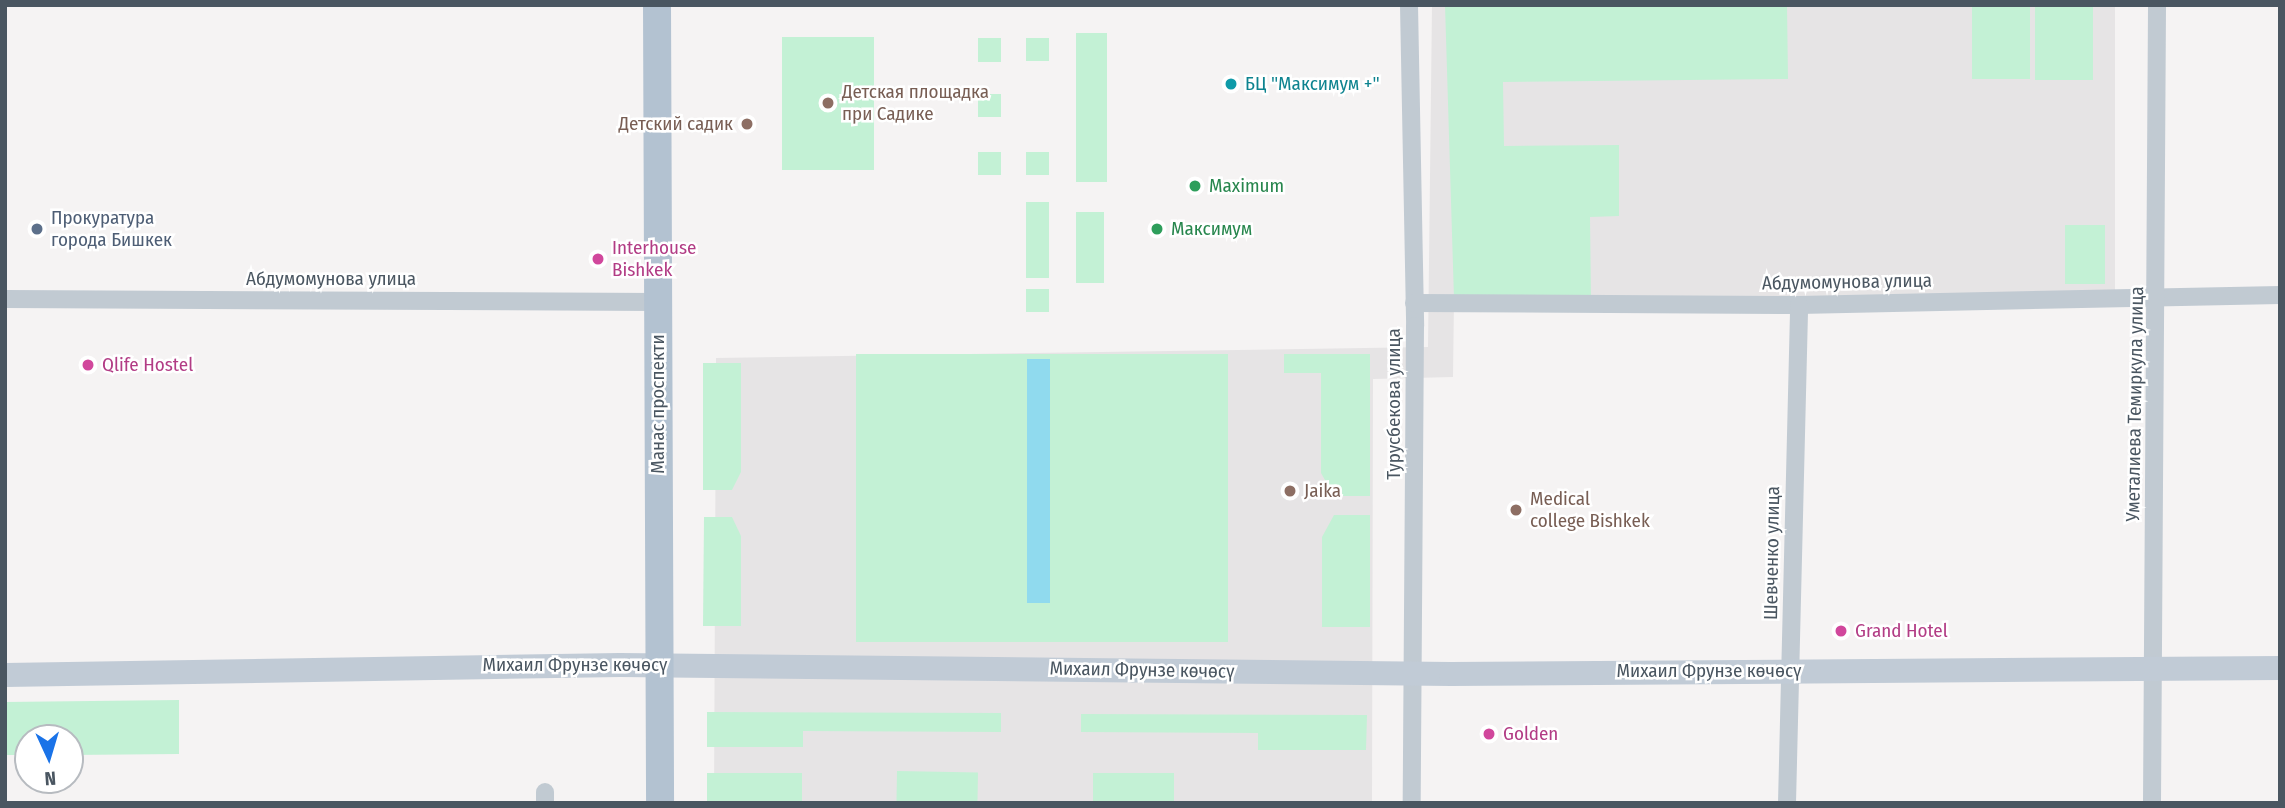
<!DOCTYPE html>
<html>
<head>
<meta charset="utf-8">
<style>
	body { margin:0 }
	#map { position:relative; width:2285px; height:808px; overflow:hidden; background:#f5f3f3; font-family:"Fira Sans Condensed",sans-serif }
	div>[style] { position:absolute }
	.education>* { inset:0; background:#e6e4e5 }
	.green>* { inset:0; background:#c3f1d5; transform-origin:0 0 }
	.water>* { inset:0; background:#90daee; transform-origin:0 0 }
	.street>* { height:18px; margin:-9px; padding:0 9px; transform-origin:9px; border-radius:9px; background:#c1cad2 }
	.secondary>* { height:24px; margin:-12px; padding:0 12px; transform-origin:12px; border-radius:12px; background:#c1cbd6 }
	.primary>* { height:28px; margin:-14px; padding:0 14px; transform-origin:14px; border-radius:14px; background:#b3c2d1 }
	.dots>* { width:19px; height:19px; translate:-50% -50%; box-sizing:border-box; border:4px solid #fff; border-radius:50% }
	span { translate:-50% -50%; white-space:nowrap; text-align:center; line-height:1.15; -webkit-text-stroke:5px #fff; paint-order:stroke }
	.culture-label { font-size:19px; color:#0d838f }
	.left { translate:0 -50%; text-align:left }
	.education-label { font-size:19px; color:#785e54 }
	.right { translate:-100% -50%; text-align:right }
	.leisure-label { font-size:19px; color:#27864d }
	.service-label { font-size:19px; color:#4e5e75 }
	.hotel-label { font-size:19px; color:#b23c85 }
	.street-label { font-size:19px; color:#4a5661 }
	.frame { position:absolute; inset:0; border:7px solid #4a5661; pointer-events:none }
	.north { position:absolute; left:14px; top:724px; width:70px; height:70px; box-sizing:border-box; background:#fff; border:2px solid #b7bbc0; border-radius:50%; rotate:176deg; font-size:19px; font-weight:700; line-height:28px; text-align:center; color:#4a5661 }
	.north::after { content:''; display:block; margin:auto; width:24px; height:32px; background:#1a73e8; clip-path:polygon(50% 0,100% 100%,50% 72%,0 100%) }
</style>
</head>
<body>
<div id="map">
	<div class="education">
		<div style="clip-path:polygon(1432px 5px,2115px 5px,2115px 294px,1454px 300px,1453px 377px,1373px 379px,1372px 803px,714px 803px,716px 358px,1428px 347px)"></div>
	</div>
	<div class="green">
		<div style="clip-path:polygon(1445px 5px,1787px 5px,1788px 79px,1503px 82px,1504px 146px,1619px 145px,1619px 216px,1590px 217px,1591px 300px,1454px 299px)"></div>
		<div style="left:1972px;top:5px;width:58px;height:74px"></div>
		<div style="left:2035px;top:5px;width:58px;height:75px"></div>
		<div style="left:1076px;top:33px;width:31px;height:149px"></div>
		<div style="left:782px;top:37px;width:92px;height:133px"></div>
		<div style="left:978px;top:38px;width:23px;height:24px"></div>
		<div style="left:1026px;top:38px;width:23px;height:23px"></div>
		<div style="left:978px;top:94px;width:23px;height:23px"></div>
		<div style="left:978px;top:152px;width:23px;height:23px"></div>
		<div style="left:1026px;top:152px;width:23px;height:23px"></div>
		<div style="left:1026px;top:202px;width:23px;height:76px"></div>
		<div style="left:1076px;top:212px;width:28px;height:71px"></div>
		<div style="left:2065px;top:225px;width:40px;height:59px"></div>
		<div style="left:1026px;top:289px;width:23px;height:23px"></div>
		<div style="left:1228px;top:354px;width:288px;height:372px;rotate:90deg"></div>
		<div style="clip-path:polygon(1284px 354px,1370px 354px,1370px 496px,1334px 496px,1321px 473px,1321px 373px,1284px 373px)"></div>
		<div style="clip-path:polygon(703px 363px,741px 363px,741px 472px,732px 490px,703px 490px)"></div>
		<div style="clip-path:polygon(1334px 515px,1370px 515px,1370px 627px,1322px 627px,1322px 537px)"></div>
		<div style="clip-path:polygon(704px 517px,732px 517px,741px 536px,741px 626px,703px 626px)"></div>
		<div style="clip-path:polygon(179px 700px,179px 754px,70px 755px,70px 738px,28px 738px,28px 755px,5px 755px,5px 702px)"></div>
		<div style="clip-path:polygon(707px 712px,1001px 713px,1001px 732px,803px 731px,803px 747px,707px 747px)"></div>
		<div style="clip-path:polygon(1081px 714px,1367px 715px,1366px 750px,1258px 750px,1258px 733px,1081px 732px)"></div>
		<div style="left:897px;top:771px;width:81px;height:32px;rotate:1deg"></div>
		<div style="left:707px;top:773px;width:95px;height:30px"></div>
		<div style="left:1093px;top:773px;width:81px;height:30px"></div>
	</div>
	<div class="water">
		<div style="left:1027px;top:359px;width:23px;height:244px"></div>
	</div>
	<div class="street">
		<div style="left:1409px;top:5px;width:321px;rotate:88.9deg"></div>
		<div style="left:1415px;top:326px;width:477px;rotate:90.4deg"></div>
		<div style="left:5px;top:299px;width:652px;rotate:0.26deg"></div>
		<div style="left:1414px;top:303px;width:385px;rotate:0.3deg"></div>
		<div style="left:1799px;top:305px;width:481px;rotate:-1.2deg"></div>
		<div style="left:545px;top:803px;width:11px;rotate:-90deg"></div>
		<div style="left:1787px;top:803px;width:498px;rotate:-88.6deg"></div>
		<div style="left:2152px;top:803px;width:798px;rotate:-89.64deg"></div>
	</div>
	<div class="secondary">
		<div style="left:5px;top:675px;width:615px;rotate:-0.93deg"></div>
		<div style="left:620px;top:665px;width:831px;rotate:0.62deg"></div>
		<div style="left:1451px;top:674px;width:829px;rotate:-0.41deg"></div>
	</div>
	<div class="primary">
		<div style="left:657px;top:5px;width:798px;rotate:89.78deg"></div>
	</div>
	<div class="dots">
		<div style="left:1231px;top:84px;background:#0f9aa8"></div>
		<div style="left:828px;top:103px;background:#8d6e63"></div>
		<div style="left:747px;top:124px;background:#8d6e63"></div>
		<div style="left:1195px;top:186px;background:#2e9e5b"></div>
		<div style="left:37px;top:229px;background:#5c6f8a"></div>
		<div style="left:1157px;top:229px;background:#2e9e5b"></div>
		<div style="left:598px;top:259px;background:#d1479c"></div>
		<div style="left:88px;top:365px;background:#d1479c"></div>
		<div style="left:1290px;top:491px;background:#8d6e63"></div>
		<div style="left:1516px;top:510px;background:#8d6e63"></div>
		<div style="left:1841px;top:631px;background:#d1479c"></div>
		<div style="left:1489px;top:734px;background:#d1479c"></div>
	</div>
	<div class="culture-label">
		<span class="left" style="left:1245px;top:84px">БЦ "Максимум +"</span>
	</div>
	<div class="education-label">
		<span class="left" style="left:842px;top:103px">Детская площадка<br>при Садике</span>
		<span class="right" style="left:733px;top:124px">Детский садик</span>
		<span class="left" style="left:1304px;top:491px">Jaika</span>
		<span class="left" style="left:1530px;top:510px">Medical<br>college Bishkek</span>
	</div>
	<div class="leisure-label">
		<span class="left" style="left:1209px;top:186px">Maximum</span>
		<span class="left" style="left:1171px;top:229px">Максимум</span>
	</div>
	<div class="service-label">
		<span class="left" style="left:51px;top:229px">Прокуратура<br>города Бишкек</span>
	</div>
	<div class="hotel-label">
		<span class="left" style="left:612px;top:259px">Interhouse<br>Bishkek</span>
		<span class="left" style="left:102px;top:365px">Qlife Hostel</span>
		<span class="left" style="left:1855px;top:631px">Grand Hotel</span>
		<span class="left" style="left:1503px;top:734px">Golden</span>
	</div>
	<div class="street-label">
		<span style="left:331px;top:279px">Абдумомунова улица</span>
		<span style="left:1847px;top:282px;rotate:-1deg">Абдумомунова улица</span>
		<span style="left:658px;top:404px;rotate:-90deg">Манас проспекти</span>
		<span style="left:1394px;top:404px;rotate:-90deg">Турусбекова улица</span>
		<span style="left:2135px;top:404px;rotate:-89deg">Уметалиева Темиркула улица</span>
		<span style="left:1772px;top:553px;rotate:-89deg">Шевченко улица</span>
		<span style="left:575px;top:665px">Михаил Фрунзе көчөсү</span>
		<span style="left:1142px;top:670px;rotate:1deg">Михаил Фрунзе көчөсү</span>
		<span style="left:1709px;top:671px">Михаил Фрунзе көчөсү</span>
	</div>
	<div class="frame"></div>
	<div class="north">N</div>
</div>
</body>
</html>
